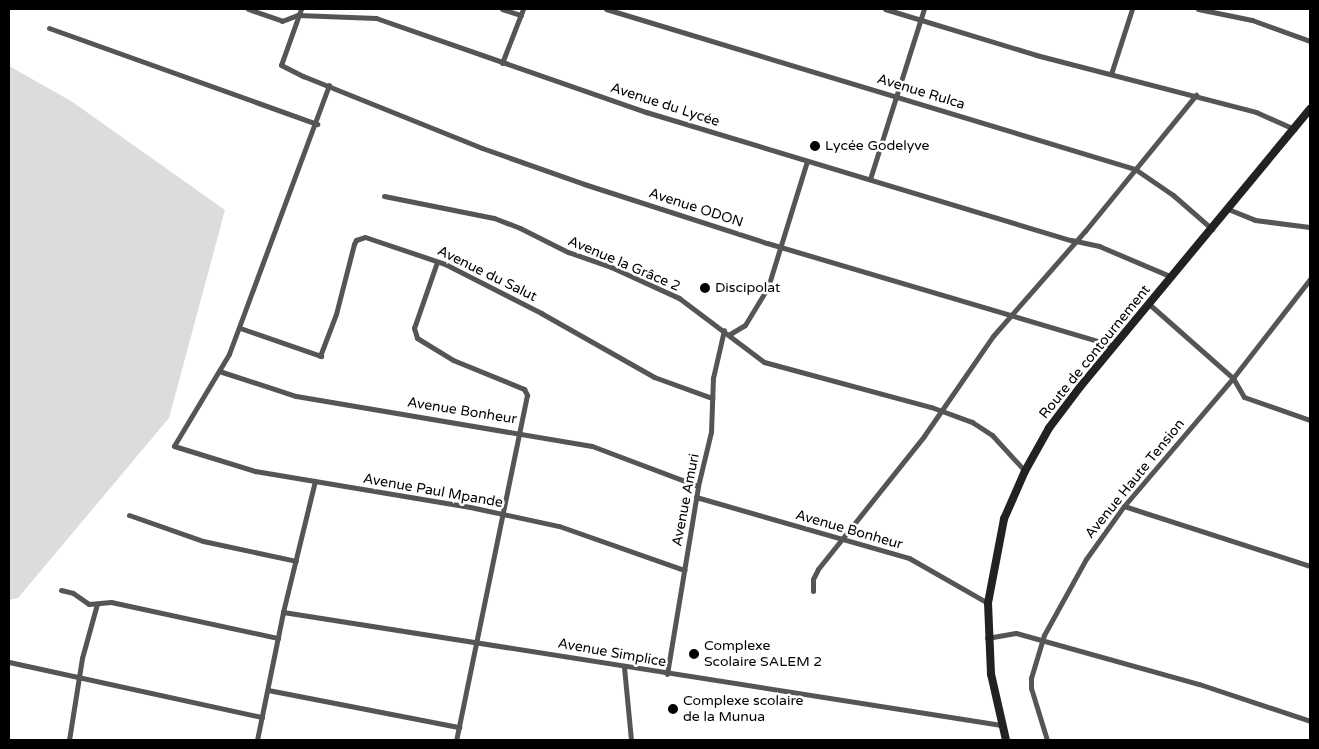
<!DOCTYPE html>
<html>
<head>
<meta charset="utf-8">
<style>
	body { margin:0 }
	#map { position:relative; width:1319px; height:749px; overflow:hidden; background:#fff; font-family:"Varela Round",sans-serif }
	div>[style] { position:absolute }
	.green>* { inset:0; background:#dcdcdc }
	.street>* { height:5px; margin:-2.5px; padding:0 2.5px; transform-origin:2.5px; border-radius:2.5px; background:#555 }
	.secondary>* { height:8px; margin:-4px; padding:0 4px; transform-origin:4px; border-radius:4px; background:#222 }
	.dots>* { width:14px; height:14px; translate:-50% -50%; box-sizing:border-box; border:2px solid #fff; border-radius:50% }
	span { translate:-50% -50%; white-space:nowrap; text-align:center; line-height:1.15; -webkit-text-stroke:5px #fff; paint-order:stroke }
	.street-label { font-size:14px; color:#000 }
	.poi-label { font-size:14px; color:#000 }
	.left { translate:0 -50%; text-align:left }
	.frame { position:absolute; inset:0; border:10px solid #000; pointer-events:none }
</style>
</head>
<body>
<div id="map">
	<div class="green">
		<div style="clip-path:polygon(9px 66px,71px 101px,225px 210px,169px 418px,18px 598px,9px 600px)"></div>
	</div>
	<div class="street">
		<div style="left:248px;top:9px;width:36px;rotate:19deg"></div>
		<div style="left:282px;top:21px;width:17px;rotate:-21deg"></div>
		<div style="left:298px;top:15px;width:78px;rotate:2.2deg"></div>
		<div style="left:376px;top:18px;width:286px;rotate:19.2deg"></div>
		<div style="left:646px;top:112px;width:444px;rotate:16.8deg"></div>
		<div style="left:1071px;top:240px;width:29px;rotate:12deg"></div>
		<div style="left:1099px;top:246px;width:79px;rotate:23deg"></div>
		<div style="left:301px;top:9px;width:59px;rotate:109.7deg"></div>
		<div style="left:281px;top:65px;width:25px;rotate:27deg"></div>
		<div style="left:303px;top:76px;width:193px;rotate:21.9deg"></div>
		<div style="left:482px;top:148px;width:108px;rotate:19.4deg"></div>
		<div style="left:584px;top:184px;width:192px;rotate:17.9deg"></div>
		<div style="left:767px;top:243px;width:362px;rotate:16.5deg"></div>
		<div style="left:502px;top:9px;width:20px;rotate:18deg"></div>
		<div style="left:606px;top:9px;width:553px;rotate:16.83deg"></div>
		<div style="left:1135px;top:169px;width:46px;rotate:34.4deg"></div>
		<div style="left:1173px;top:195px;width:52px;rotate:41.1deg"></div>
		<div style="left:885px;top:9px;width:158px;rotate:16.9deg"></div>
		<div style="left:1036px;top:55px;width:227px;rotate:14.5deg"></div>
		<div style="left:1256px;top:112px;width:42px;rotate:24.1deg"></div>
		<div style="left:1198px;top:9px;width:55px;rotate:11.5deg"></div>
		<div style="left:1252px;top:20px;width:62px;rotate:19.9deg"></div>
		<div style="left:49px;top:28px;width:285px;rotate:19.7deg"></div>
		<div style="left:502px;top:63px;width:58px;rotate:-68.7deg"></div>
		<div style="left:1111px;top:74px;width:68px;rotate:-72.1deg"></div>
		<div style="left:329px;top:85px;width:287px;rotate:110.4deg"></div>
		<div style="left:229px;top:354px;width:107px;rotate:120.9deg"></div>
		<div style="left:174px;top:446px;width:85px;rotate:17.2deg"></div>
		<div style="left:255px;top:471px;width:218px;rotate:9.5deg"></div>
		<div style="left:470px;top:507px;width:91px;rotate:12.1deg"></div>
		<div style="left:559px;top:526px;width:133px;rotate:19.4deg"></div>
		<div style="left:870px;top:179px;width:178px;rotate:-72.4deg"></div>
		<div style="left:384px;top:196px;width:112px;rotate:11.3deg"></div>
		<div style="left:494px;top:218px;width:28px;rotate:21deg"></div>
		<div style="left:520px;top:228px;width:54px;rotate:26.6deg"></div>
		<div style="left:568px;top:252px;width:46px;rotate:19.2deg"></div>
		<div style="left:611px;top:267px;width:75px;rotate:24.5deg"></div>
		<div style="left:679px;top:298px;width:106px;rotate:37deg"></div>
		<div style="left:764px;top:362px;width:173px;rotate:15.1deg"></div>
		<div style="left:931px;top:407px;width:44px;rotate:20.1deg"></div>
		<div style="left:972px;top:422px;width:24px;rotate:33deg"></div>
		<div style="left:992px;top:435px;width:49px;rotate:47.5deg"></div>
		<div style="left:1228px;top:209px;width:29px;rotate:22deg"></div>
		<div style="left:1255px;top:220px;width:55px;rotate:7.3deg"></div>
		<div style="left:437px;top:262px;width:70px;rotate:109.2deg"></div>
		<div style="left:414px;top:328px;width:10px;rotate:73deg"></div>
		<div style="left:417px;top:338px;width:42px;rotate:31.4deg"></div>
		<div style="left:453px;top:360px;width:77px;rotate:22.2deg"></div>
		<div style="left:524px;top:389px;width:7px;rotate:63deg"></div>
		<div style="left:527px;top:395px;width:352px;rotate:101.6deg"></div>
		<div style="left:1149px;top:304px;width:112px;rotate:41.4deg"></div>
		<div style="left:1233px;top:378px;width:22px;rotate:60deg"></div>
		<div style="left:1244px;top:397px;width:70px;rotate:19.2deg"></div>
		<div style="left:240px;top:328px;width:86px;rotate:19.1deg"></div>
		<div style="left:730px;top:334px;width:17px;rotate:-31deg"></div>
		<div style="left:745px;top:325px;width:44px;rotate:-58.8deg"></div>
		<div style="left:768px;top:287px;width:132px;rotate:-72.8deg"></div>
		<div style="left:320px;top:356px;width:45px;rotate:-69.1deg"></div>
		<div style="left:336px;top:314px;width:72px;rotate:-75.6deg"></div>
		<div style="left:354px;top:244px;width:4px;rotate:-63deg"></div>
		<div style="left:356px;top:240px;width:9px;rotate:-18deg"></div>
		<div style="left:365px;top:237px;width:84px;rotate:18.6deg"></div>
		<div style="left:445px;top:264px;width:108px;rotate:27deg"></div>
		<div style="left:541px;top:313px;width:130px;rotate:29.5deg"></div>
		<div style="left:654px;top:377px;width:62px;rotate:19.9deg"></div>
		<div style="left:219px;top:371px;width:81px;rotate:18deg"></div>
		<div style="left:296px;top:396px;width:300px;rotate:9.6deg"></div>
		<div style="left:592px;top:446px;width:113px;rotate:20.7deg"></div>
		<div style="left:696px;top:497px;width:222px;rotate:16deg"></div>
		<div style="left:909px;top:558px;width:91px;rotate:29.7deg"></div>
		<div style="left:1124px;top:506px;width:195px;rotate:17.9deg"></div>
		<div style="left:129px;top:515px;width:78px;rotate:19.4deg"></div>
		<div style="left:203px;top:541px;width:95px;rotate:12.1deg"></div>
		<div style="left:61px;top:590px;width:12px;rotate:14deg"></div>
		<div style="left:73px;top:593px;width:19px;rotate:35deg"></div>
		<div style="left:89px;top:604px;width:22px;rotate:-5deg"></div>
		<div style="left:111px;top:602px;width:171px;rotate:12.2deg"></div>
		<div style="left:813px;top:591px;width:12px;rotate:-90deg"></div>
		<div style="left:813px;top:579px;width:11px;rotate:-63deg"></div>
		<div style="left:818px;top:569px;width:170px;rotate:-51.4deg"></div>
		<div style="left:924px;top:436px;width:121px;rotate:-55.4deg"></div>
		<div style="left:993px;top:336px;width:140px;rotate:-48.8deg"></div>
		<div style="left:1085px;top:231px;width:176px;rotate:-50.8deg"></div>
		<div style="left:283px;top:612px;width:135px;rotate:-76.3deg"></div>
		<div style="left:987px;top:638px;width:29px;rotate:-10deg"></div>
		<div style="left:1016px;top:633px;width:190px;rotate:15.6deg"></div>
		<div style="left:1199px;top:684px;width:117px;rotate:18.4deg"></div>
		<div style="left:9px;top:662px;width:259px;rotate:12.3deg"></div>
		<div style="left:624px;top:667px;width:73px;rotate:84.5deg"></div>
		<div style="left:667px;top:674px;width:191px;rotate:-80.6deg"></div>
		<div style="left:698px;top:486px;width:56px;rotate:-76.5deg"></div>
		<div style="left:711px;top:432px;width:54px;rotate:-87.9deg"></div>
		<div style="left:713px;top:378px;width:49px;rotate:-77.1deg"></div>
		<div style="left:268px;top:690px;width:195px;rotate:11deg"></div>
		<div style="left:69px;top:740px;width:83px;rotate:-81deg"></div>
		<div style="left:82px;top:658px;width:56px;rotate:-74.5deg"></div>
		<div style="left:257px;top:740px;width:131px;rotate:-78.5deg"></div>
		<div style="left:283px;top:612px;width:727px;rotate:8.94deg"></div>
		<div style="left:1047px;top:740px;width:54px;rotate:-107.1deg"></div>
		<div style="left:1031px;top:688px;width:10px;rotate:-90deg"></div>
		<div style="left:1031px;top:678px;width:45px;rotate:-73.2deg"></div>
		<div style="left:1044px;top:635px;width:87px;rotate:-61.1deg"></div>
		<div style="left:1086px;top:559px;width:65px;rotate:-54.4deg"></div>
		<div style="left:1124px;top:506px;width:168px;rotate:-49.6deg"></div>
		<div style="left:1233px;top:378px;width:125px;rotate:-52.1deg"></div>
	</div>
	<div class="secondary">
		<div style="left:1006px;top:740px;width:68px;rotate:-102.8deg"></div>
		<div style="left:991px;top:674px;width:71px;rotate:-92.4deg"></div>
		<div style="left:988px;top:603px;width:86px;rotate:-79.2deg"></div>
		<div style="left:1004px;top:519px;width:52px;rotate:-66.4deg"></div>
		<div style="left:1025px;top:471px;width:49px;rotate:-60.8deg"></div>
		<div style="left:1049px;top:428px;width:51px;rotate:-52.9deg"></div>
		<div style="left:1080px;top:387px;width:361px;rotate:-50.4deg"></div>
	</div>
	<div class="dots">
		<div style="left:815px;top:146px;background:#000"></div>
		<div style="left:705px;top:288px;background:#000"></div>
		<div style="left:694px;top:654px;background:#000"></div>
		<div style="left:673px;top:709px;background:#000"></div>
	</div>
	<div class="street-label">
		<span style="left:921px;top:92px;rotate:17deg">Avenue Rulca</span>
		<span style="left:665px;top:105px;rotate:18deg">Avenue du Lycée</span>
		<span style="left:696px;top:208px;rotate:18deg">Avenue ODON</span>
		<span style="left:624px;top:264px;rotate:23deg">Avenue la Grâce 2</span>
		<span style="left:487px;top:274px;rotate:26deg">Avenue du Salut</span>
		<span style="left:1095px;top:352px;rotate:-51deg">Route de contournement</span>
		<span style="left:462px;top:411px;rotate:9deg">Avenue Bonheur</span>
		<span style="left:1135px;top:479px;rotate:-51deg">Avenue Haute Tension</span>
		<span style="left:433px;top:491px;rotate:10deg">Avenue Paul Mpande</span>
		<span style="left:686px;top:500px;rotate:-79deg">Avenue Amuri</span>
		<span style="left:849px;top:530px;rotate:16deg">Avenue Bonheur</span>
		<span style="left:612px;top:653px;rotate:10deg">Avenue Simplice</span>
	</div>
	<div class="poi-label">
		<span class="left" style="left:825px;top:146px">Lycée Godelyve</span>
		<span class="left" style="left:715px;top:288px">Discipolat</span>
		<span class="left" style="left:704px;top:654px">Complexe<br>Scolaire SALEM 2</span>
		<span class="left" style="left:683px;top:709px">Complexe scolaire<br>de la Munua</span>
	</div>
	<div class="frame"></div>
</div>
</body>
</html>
